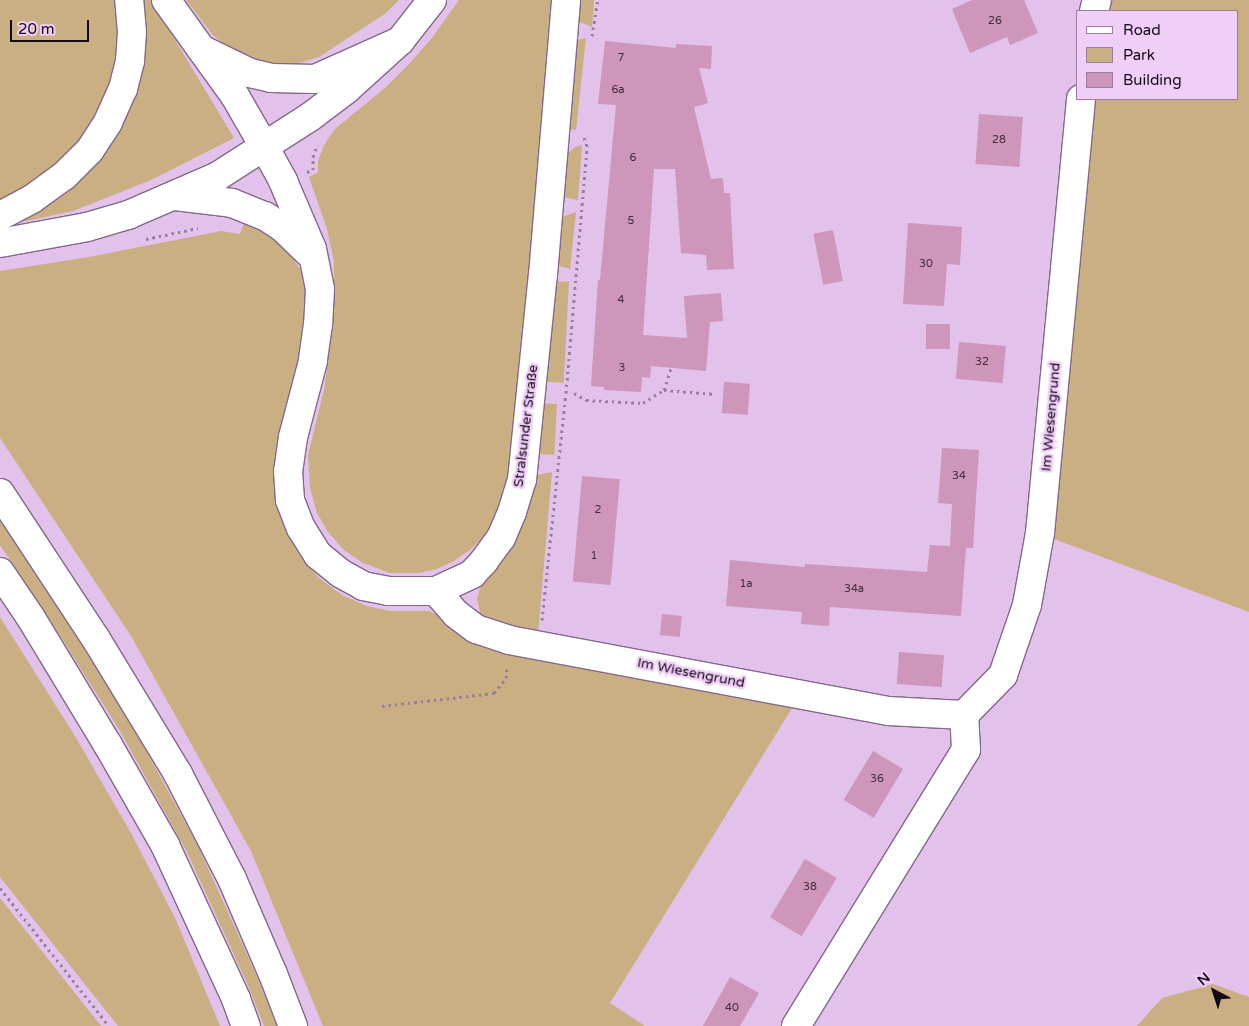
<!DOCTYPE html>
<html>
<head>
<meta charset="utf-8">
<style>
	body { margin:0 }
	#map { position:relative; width:1249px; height:1026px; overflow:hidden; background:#e2c1ea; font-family:"Varela Round",sans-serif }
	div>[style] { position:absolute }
	.green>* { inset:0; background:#caaf82; transform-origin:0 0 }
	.building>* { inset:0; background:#cd96ba; transform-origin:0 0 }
	.path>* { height:3px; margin-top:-1.5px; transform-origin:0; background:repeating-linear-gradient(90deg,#987f9f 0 2.5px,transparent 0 6.5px) }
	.roads { filter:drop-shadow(1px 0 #85678c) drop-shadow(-1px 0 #85678c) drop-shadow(0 1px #85678c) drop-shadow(0 -1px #85678c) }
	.street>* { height:28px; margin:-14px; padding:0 14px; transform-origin:14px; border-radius:14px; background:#fff }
	.secondary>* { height:28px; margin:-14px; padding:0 14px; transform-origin:14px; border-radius:14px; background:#fff }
	.highway>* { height:28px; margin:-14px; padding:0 14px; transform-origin:14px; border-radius:14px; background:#fff }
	span { translate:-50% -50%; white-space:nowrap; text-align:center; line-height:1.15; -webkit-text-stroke:5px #f0cef7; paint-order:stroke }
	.number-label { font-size:11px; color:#422c3f }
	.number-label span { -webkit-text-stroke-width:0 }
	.street-label { font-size:14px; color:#130816 }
	.legend { position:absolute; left:1076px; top:10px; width:162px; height:90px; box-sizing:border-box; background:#f0cef7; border:1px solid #987f9d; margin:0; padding:6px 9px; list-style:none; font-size:15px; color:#130816 }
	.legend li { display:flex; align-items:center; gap:10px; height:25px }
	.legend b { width:25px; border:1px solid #987f9d }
	.north { position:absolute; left:1189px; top:966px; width:50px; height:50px; -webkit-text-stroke:4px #f0cef7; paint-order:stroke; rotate:320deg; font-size:14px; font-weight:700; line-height:20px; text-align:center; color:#130816 }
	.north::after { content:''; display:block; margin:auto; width:18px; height:22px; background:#130816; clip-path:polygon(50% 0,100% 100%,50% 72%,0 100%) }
	.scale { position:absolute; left:10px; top:20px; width:79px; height:22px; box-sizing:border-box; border:2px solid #130816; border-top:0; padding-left:6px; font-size:15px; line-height:18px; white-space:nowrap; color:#130816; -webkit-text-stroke:4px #f0cef7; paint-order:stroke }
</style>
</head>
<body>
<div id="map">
	<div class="green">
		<div style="clip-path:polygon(0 0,117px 0,119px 44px,113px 78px,100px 113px,82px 142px,61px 163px,0 204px)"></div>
		<div style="clip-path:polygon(141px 0,151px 0,234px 138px,151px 180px,73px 211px,22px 222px,76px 183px)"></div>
		<div style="clip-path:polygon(186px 0,399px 0,386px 13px,319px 57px,289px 66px,250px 60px,228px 48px,213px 35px)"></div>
		<div style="clip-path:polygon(459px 0,558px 0,506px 498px,488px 532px,471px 549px,454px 561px,437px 569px,418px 573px,390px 573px,363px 563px,344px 550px,328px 532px,317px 513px,310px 488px,308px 455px,324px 390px,334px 318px,334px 261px,327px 229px,309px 177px,318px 172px,318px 161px,324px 145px,335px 129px,385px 88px,410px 63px,432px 38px)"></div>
		<div style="clip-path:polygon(577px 0,594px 0,592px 27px,575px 20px)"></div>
		<div style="clip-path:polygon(1107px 0,1249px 0,1249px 612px,1046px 536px,1088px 99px,1238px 99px,1238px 11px,1104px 11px)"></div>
		<div style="clip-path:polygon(586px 38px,576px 130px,565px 128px,573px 41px)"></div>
		<div style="clip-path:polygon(582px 145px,578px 200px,558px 196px,562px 159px,575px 147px)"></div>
		<div style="clip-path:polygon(576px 212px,570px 269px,552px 264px,556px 219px)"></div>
		<div style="clip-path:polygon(244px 223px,268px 235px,288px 250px,303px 274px,310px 306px,276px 497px,284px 523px,298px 553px,319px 578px,342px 595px,367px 606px,390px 611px,429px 611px,497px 647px,797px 700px,610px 1003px,645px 1026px,323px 1026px,251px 851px,131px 636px,0 438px,0 271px,89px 257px,221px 231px,240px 234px)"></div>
		<div style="left:551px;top:281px;width:18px;height:101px;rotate:3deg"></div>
		<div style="left:539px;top:403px;width:18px;height:51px;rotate:3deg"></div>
		<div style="clip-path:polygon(552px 472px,538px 634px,492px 625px,480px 613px,477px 599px,481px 585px,500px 565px,513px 546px,523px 522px,533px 476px)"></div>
		<div style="clip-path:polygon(0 520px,53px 599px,132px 725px,198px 846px,258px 979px,277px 1026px,264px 1026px,247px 983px,187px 852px,120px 731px,42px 607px,0 545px)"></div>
		<div style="clip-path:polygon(0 617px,75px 736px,131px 833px,176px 920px,220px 1026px,118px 1026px,0 877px)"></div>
		<div style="clip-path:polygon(0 898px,101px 1026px,0 1026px)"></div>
		<div style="clip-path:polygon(1213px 984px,1249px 997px,1249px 1026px,1137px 1026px,1162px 998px)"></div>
	</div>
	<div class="building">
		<div style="clip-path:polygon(972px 0,1024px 0,1038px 33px,1010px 45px,1007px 37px,970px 53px,952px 9px)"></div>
		<div style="clip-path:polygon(605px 41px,676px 48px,676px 44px,712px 46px,711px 69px,699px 68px,708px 103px,694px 107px,711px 179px,723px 178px,724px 193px,730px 193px,734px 269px,707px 270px,706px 255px,681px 253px,675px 169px,654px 169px,643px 335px,687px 338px,684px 296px,721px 293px,723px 321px,710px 322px,706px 371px,651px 366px,650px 378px,642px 377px,641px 392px,604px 390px,604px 387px,591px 386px,598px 280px,600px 280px,616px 105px,598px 104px)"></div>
		<div style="left:979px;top:114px;width:44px;height:50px;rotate:4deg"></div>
		<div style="clip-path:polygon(908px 223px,962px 227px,960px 265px,947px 264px,944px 306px,903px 304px)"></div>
		<div style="left:833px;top:230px;width:52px;height:20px;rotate:79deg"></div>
		<div style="left:926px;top:324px;width:24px;height:25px"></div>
		<div style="left:959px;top:342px;width:47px;height:37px;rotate:5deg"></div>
		<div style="left:724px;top:382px;width:26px;height:31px;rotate:4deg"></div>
		<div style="clip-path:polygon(942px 448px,979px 450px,973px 548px,966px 548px,961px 616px,830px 607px,829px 626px,801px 624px,802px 612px,726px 606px,730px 560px,805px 567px,805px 564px,927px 572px,930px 545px,950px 546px,952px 504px,938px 503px)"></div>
		<div style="left:582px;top:476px;width:38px;height:106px;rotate:5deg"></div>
		<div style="left:662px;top:614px;width:20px;height:21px;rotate:6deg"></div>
		<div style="left:899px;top:652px;width:45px;height:32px;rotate:4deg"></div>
		<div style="left:873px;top:751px;width:35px;height:57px;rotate:31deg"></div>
		<div style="left:805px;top:859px;width:37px;height:68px;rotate:31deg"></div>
		<div style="clip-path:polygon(730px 977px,759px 993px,740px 1026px,703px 1026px)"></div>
	</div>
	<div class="path">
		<div style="left:592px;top:36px;width:36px;rotate:-81deg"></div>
		<div style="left:307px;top:172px;width:6px;rotate:-18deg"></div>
		<div style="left:313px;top:170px;width:13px;rotate:-90deg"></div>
		<div style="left:313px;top:157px;width:13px;rotate:-72deg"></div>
		<div style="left:146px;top:239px;width:53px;rotate:-11.9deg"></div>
		<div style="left:664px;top:390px;width:52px;rotate:4.4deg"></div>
		<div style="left:574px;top:393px;width:14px;rotate:30deg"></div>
		<div style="left:586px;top:400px;width:57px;rotate:3deg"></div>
		<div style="left:643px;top:403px;width:25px;rotate:-32deg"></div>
		<div style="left:664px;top:390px;width:23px;rotate:-72deg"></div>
		<div style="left:542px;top:620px;width:228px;rotate:-84deg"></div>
		<div style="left:566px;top:393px;width:248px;rotate:-85.1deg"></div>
		<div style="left:587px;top:146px;width:13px;rotate:-108deg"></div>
		<div style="left:382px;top:706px;width:113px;rotate:-6.6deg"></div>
		<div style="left:494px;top:693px;width:19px;rotate:-51deg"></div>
		<div style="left:506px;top:678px;width:12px;rotate:-85deg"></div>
		<div style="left:0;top:888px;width:176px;rotate:51.7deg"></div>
	</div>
	<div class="roads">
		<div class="street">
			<div style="left:1094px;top:11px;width:11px;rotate:-75deg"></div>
			<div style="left:265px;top:148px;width:38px;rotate:61deg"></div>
			<div style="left:283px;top:181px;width:74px;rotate:66.9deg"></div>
			<div style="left:312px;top:249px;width:41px;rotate:78.7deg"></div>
			<div style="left:320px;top:289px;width:35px;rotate:93deg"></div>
			<div style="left:318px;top:324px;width:37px;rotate:98deg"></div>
			<div style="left:313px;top:361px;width:79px;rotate:104.7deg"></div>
			<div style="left:293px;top:437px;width:34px;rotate:98deg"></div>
			<div style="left:288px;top:471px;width:29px;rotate:86deg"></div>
			<div style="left:290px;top:500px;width:30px;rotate:69deg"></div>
			<div style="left:301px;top:528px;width:32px;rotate:58deg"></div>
			<div style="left:318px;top:555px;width:28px;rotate:39deg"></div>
			<div style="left:340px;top:573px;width:26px;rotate:29deg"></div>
			<div style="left:363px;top:586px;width:25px;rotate:11deg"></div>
			<div style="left:388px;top:591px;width:48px"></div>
			<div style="left:436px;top:591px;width:40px;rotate:-25deg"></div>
			<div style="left:472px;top:574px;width:18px;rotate:-47deg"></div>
			<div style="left:484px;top:561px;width:29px;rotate:-54deg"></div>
			<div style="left:501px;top:538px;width:28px;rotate:-67deg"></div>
			<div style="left:512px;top:512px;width:34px;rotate:-73deg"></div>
			<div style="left:522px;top:480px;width:206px;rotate:-84.2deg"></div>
			<div style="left:543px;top:275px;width:276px;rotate:-85.2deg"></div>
			<div style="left:175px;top:196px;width:57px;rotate:7deg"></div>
			<div style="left:232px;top:203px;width:35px;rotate:22deg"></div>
			<div style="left:265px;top:216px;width:20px;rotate:33deg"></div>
			<div style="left:282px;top:227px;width:37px;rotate:44deg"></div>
			<div style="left:436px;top:591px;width:30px;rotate:49deg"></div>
			<div style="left:456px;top:614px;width:25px;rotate:37deg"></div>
			<div style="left:476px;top:629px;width:35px;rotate:18deg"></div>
			<div style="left:509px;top:640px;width:386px;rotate:10.6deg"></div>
			<div style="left:888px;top:711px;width:76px;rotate:3deg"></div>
			<div style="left:796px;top:1026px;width:324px;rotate:-58.4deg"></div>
			<div style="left:966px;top:750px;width:35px;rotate:-93deg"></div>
			<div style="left:964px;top:715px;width:56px;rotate:-45.7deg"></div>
			<div style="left:1003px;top:675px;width:74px;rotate:-71.1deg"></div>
			<div style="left:1027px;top:605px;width:73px;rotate:-79.8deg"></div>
			<div style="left:1040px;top:533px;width:436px;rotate:-84.6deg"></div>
		</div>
		<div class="secondary">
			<div style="left:0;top:243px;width:88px;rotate:-10.4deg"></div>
			<div style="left:87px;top:227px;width:43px;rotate:-16.3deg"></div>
			<div style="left:128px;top:215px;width:98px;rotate:-23.4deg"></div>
			<div style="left:218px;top:176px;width:109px;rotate:-32.7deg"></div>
			<div style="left:310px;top:117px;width:46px;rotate:-37.1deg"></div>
			<div style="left:347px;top:89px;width:72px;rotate:-42.2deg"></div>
			<div style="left:400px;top:41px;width:52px;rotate:-52deg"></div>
		</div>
		<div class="highway">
			<div style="left:166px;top:0;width:118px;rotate:54.3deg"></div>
			<div style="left:235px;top:96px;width:60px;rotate:60deg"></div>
			<div style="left:201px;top:49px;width:55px;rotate:26.1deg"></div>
			<div style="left:250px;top:73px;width:22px;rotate:13deg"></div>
			<div style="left:271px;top:78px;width:44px;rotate:1.3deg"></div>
			<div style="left:315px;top:79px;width:93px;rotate:-24.1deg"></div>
			<div style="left:0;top:216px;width:36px;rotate:-28deg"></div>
			<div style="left:32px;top:199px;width:39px;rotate:-36deg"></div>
			<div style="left:64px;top:176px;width:37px;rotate:-45deg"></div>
			<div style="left:90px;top:150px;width:33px;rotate:-57deg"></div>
			<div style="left:108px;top:122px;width:36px;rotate:-66deg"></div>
			<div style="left:123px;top:89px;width:29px;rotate:-76deg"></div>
			<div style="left:130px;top:61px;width:29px;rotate:-86deg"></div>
			<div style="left:132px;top:32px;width:32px;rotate:-95deg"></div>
			<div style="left:0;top:493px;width:175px;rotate:56.7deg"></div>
			<div style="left:96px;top:639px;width:158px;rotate:58.7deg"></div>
			<div style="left:178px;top:774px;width:118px;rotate:62.8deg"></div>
			<div style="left:232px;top:879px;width:103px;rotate:66.7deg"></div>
			<div style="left:273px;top:974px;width:56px;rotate:69deg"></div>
			<div style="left:0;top:572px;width:55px;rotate:56deg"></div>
			<div style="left:31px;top:618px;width:149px;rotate:58.8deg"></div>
			<div style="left:108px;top:745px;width:115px;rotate:60.3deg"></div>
			<div style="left:165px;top:845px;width:170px;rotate:65.2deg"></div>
			<div style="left:236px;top:999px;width:29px;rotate:70deg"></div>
		</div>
	</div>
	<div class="number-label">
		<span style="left:995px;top:21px">26</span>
		<span style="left:621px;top:58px">7</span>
		<span style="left:618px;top:90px">6a</span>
		<span style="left:999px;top:140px">28</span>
		<span style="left:633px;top:158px">6</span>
		<span style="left:631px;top:221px">5</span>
		<span style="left:926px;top:264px">30</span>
		<span style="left:621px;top:300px">4</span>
		<span style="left:982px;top:362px">32</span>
		<span style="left:622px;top:368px">3</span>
		<span style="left:959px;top:476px">34</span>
		<span style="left:598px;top:510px">2</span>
		<span style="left:594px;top:556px">1</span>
		<span style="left:746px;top:584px">1a</span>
		<span style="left:854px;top:589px">34a</span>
		<span style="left:877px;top:779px">36</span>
		<span style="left:810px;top:887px">38</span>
		<span style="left:732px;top:1008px">40</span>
	</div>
	<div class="street-label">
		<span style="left:1051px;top:417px;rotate:-85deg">Im Wiesengrund</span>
		<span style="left:526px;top:426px;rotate:-83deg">Stralsunder Straße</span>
		<span style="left:691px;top:673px;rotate:11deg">Im Wiesengrund</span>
	</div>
	<ul class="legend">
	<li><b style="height:6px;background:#fff"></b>Road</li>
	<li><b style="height:14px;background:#caaf82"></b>Park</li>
	<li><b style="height:14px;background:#cd96ba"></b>Building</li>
	</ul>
	<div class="north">N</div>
	<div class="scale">20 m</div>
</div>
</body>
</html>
